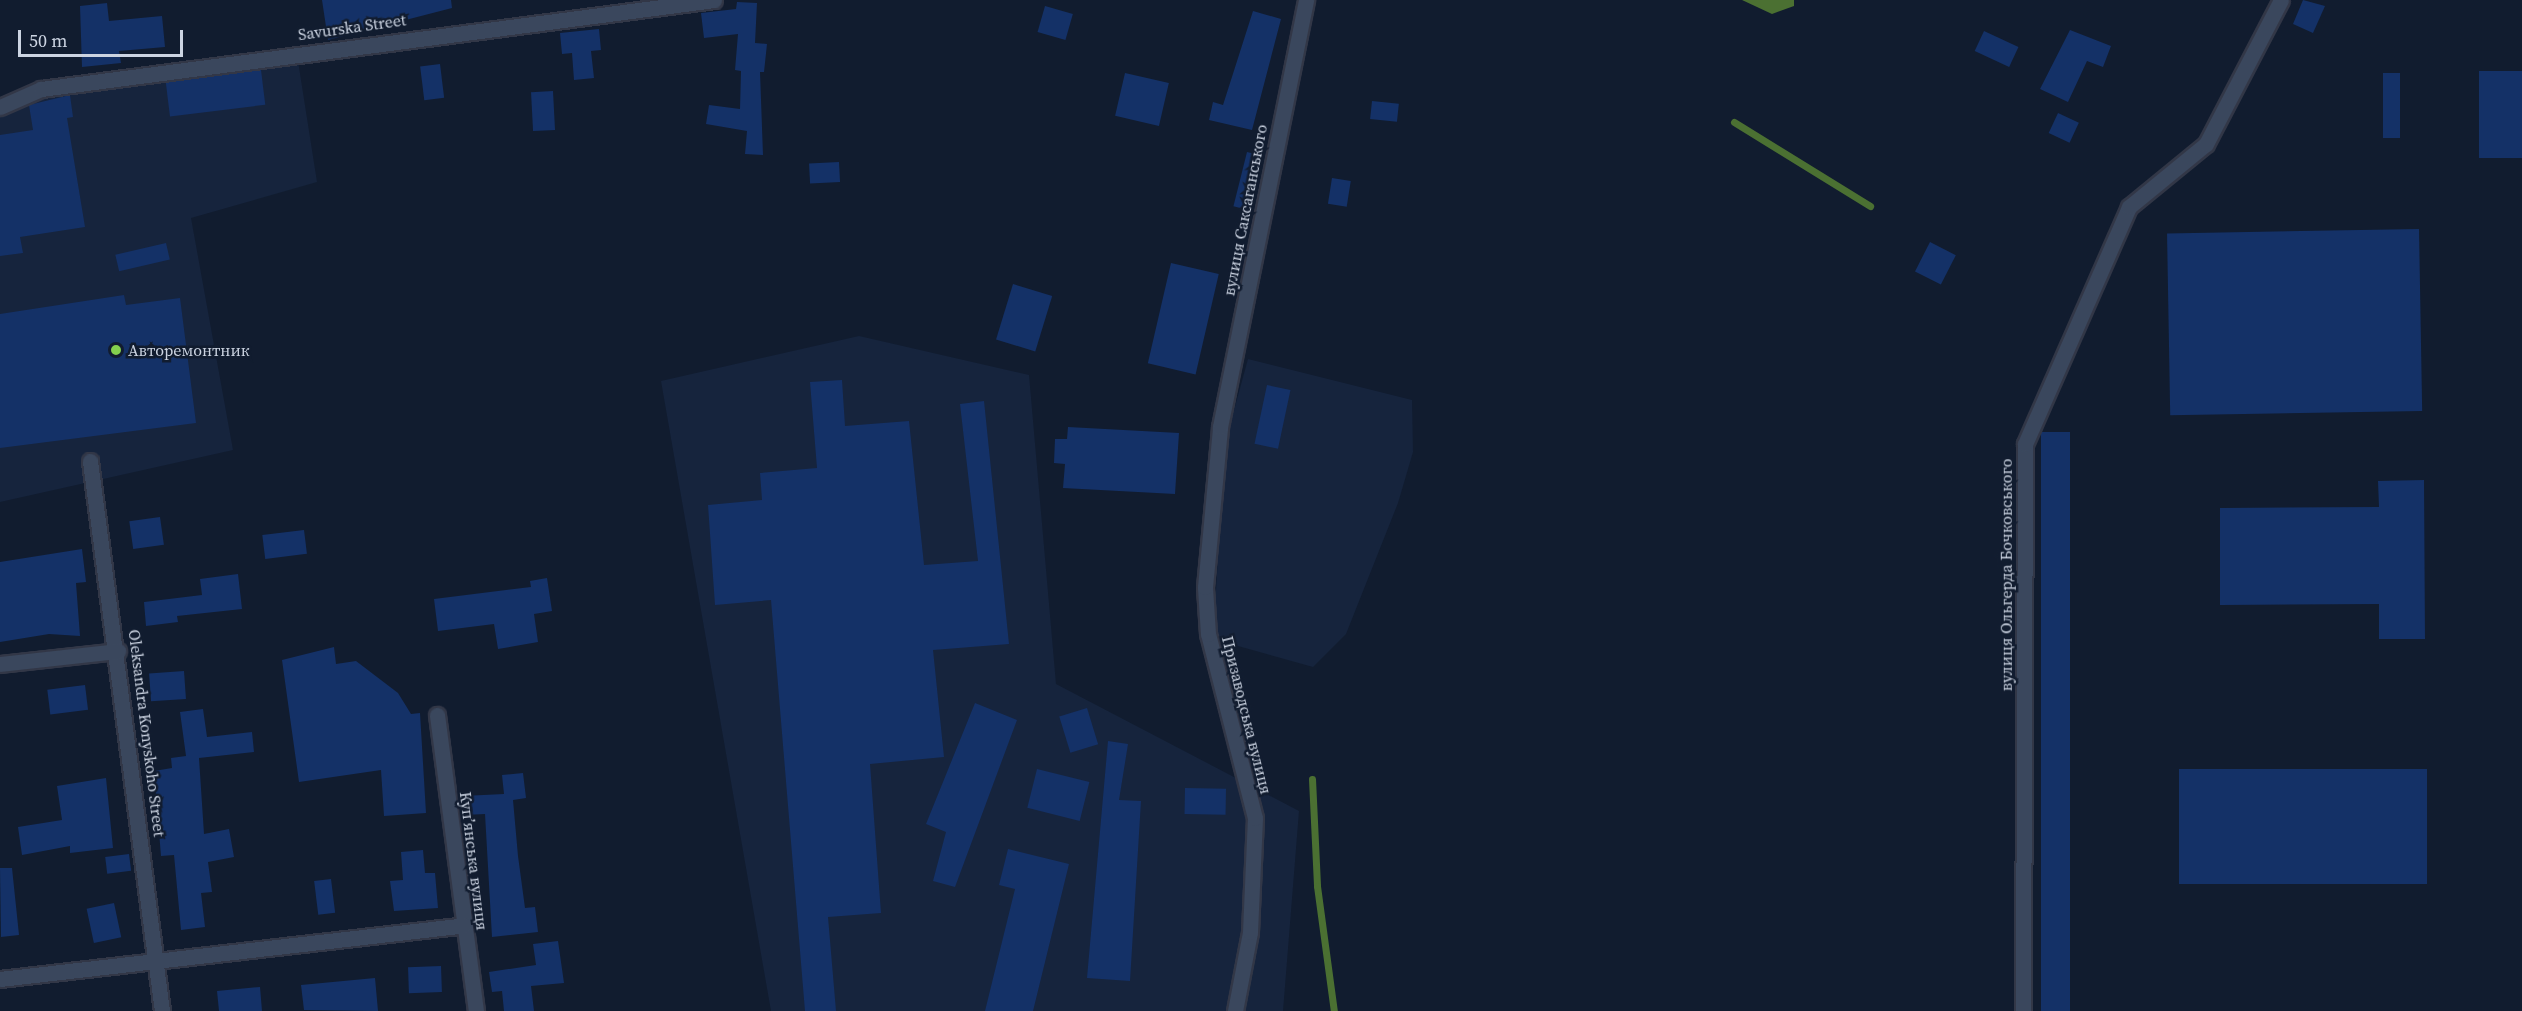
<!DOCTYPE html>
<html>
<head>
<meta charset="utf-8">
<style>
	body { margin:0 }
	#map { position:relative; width:2522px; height:1011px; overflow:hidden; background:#111c2f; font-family:"Source Serif 4",serif }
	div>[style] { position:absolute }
	.built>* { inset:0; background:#16243d }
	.water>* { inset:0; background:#4b7032 }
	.stream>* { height:7px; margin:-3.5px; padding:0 3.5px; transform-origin:3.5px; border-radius:3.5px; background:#4b7032 }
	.building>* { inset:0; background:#143167; transform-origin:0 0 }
	.roads { filter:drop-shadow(2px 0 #323747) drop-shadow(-2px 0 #323747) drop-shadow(0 2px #323747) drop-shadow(0 -2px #323747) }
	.minor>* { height:15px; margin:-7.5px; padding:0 7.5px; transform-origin:7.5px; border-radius:7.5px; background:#3a475d }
	.dots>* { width:16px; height:16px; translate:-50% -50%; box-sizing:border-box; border:3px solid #111c2f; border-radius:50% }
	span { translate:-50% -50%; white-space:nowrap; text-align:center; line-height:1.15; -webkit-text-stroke:5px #111c2f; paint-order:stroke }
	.street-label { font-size:16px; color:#ccd4e2 }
	.poi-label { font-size:16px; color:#ccd4e2 }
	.left { translate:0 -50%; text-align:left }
	.scale { position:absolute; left:18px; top:30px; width:165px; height:27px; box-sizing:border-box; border:3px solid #ccd4e2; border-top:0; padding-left:8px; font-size:18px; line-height:21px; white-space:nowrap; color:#ccd4e2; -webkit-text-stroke:4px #111c2f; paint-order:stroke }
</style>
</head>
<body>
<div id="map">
	<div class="built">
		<div style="clip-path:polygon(298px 61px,317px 182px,191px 218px,233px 450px,0 502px,0 113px,44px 94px)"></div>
		<div style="clip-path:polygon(859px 336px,1029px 375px,1056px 684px,1299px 811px,1283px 1011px,771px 1011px,661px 381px)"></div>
		<div style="clip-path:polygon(1248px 359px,1412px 400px,1413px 452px,1398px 503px,1346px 634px,1313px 667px,1213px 639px,1225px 443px)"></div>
	</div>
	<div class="water">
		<div style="clip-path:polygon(1742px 0,1794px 0,1794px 6px,1772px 14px)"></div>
	</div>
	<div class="stream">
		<div style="left:1734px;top:122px;width:160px;rotate:31.7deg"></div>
		<div style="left:1312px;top:779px;width:107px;rotate:87.3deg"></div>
		<div style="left:1317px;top:886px;width:126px;rotate:82.3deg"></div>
	</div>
	<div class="building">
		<div style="clip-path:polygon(322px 0,451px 0,452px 8px,328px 40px)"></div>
		<div style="clip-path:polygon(2303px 0,2325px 6px,2313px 33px,2293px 24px)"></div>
		<div style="clip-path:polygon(737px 2px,757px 3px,755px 43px,767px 44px,764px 72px,760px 72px,763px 155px,745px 154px,747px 131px,706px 124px,709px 105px,740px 109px,741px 71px,735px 70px,738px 34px,704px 38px,701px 13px,736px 9px)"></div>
		<div style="clip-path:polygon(107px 3px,109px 21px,162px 16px,165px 47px,119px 51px,121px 63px,82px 67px,80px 6px)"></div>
		<div style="left:1045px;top:6px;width:29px;height:27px;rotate:16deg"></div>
		<div style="clip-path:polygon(1253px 11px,1281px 19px,1252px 130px,1209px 120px,1213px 102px,1223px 105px)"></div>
		<div style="clip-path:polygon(599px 29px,601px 50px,591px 51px,594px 78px,574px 80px,572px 53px,562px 54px,560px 33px)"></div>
		<div style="clip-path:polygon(2070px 30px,2111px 46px,2103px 67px,2087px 61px,2068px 102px,2040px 89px)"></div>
		<div style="left:1984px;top:31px;width:38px;height:22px;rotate:25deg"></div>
		<div style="left:440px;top:64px;width:34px;height:20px;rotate:83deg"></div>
		<div style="left:261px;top:70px;width:35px;height:96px;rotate:83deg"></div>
		<div style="left:2479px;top:71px;width:43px;height:87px"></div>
		<div style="left:1125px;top:73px;width:45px;height:44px;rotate:13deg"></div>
		<div style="left:2383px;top:73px;width:17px;height:65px"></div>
		<div style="left:553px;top:91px;width:39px;height:22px;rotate:87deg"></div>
		<div style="clip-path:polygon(70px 95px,73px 117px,67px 118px,85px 227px,20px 237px,23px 253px,0 256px,0 135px,33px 130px,29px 105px)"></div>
		<div style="left:1372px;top:101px;width:27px;height:18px;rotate:6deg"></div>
		<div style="left:2058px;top:113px;width:23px;height:22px;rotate:25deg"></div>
		<div style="left:1247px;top:152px;width:16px;height:56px;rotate:14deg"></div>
		<div style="left:839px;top:162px;width:20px;height:30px;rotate:87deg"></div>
		<div style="left:1332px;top:178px;width:19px;height:26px;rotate:9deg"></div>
		<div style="left:2419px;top:229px;width:182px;height:252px;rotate:89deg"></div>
		<div style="left:1930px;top:242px;width:29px;height:33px;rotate:27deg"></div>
		<div style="left:166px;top:243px;width:17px;height:52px;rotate:77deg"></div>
		<div style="left:1171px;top:263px;width:49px;height:103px;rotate:13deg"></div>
		<div style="left:1013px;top:284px;width:41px;height:58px;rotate:17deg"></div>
		<div style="clip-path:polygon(124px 295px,126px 305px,180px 298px,196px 423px,0 448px,0 314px)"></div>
		<div style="clip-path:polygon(842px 380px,845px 426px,909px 421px,924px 565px,978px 561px,960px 404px,984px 401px,1009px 644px,933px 650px,944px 757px,870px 764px,881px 913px,828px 917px,836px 1011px,805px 1011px,771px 600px,715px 605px,708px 505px,762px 500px,760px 473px,817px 468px,810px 382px)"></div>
		<div style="left:1267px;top:385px;width:24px;height:60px;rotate:12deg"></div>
		<div style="clip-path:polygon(1068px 427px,1179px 433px,1175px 494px,1063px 488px,1065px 464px,1054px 463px,1055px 439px,1067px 439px)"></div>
		<div style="left:2041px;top:432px;width:29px;height:579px"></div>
		<div style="clip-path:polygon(2424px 480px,2425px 639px,2379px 639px,2379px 604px,2220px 605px,2220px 508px,2379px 507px,2378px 481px)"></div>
		<div style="left:160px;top:517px;width:28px;height:31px;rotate:82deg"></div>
		<div style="left:304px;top:530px;width:24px;height:42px;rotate:83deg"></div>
		<div style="clip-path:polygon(82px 549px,86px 582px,76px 583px,80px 636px,49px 634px,0 642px,0 562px)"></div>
		<div style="clip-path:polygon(238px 574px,242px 609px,177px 616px,178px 622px,146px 626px,144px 602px,202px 595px,200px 579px)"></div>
		<div style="clip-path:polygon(547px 578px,552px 611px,534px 614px,538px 642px,498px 649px,494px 624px,438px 631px,434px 599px,531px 587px,530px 581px)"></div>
		<div style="clip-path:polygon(334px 647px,336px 664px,356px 661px,398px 693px,411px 714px,420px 713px,426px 813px,384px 816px,381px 770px,299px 782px,282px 660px)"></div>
		<div style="left:184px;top:671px;width:28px;height:35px;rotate:86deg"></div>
		<div style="left:85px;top:685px;width:25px;height:38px;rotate:83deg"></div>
		<div style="clip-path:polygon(975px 703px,1017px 720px,955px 887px,933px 881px,946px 832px,926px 824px)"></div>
		<div style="left:1087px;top:708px;width:38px;height:29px;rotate:73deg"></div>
		<div style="clip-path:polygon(203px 709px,207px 737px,252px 732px,254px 752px,199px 758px,204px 834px,229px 829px,234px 857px,208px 862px,212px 892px,201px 893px,205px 927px,181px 930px,174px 855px,161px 856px,154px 771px,172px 768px,171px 758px,186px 756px,180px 712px)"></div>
		<div style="clip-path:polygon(1108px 741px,1128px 744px,1119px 800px,1141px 801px,1130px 981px,1087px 978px)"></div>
		<div style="left:1037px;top:769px;width:54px;height:40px;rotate:14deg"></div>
		<div style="left:2427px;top:769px;width:115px;height:248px;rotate:90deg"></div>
		<div style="clip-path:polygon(523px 773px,526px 798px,513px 800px,518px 856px,525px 908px,535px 907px,538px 932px,492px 937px,485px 814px,464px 815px,463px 796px,504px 794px,502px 775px)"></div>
		<div style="clip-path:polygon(106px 778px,113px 848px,70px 853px,70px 846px,22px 855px,18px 827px,62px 820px,57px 786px)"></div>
		<div style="left:1185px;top:788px;width:41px;height:26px;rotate:1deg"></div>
		<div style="clip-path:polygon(1008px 849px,1069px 864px,1033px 1011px,985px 1011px,1015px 889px,999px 885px)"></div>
		<div style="clip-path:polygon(423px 850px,425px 873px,435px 873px,438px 908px,394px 911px,390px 881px,403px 880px,401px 852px)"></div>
		<div style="left:129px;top:854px;width:17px;height:24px;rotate:83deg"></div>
		<div style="clip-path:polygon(0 868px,12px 868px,19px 935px,1px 937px)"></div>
		<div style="left:331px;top:879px;width:34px;height:17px;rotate:83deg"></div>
		<div style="left:114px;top:903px;width:35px;height:28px;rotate:78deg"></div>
		<div style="clip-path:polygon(558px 941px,564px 983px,531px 986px,534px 1011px,504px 1011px,502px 991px,492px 992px,489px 972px,536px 965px,533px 944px)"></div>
		<div style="left:441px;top:966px;width:26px;height:33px;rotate:88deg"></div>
		<div style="clip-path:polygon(375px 978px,378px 1011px,304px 1010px,301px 985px)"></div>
		<div style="clip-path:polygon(260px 987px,262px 1011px,219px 1011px,217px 991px)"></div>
	</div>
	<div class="roads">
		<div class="minor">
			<div style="left:0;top:107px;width:45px;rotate:-23.7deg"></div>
			<div style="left:41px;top:89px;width:679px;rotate:-7.53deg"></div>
			<div style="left:90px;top:461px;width:555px;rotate:82.54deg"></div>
			<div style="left:0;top:664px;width:119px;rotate:-6.3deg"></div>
			<div style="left:437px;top:715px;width:299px;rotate:82.5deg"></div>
			<div style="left:0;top:979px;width:467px;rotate:-6.6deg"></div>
			<div style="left:1235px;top:1011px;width:80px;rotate:-79.2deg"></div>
			<div style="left:1250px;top:932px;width:114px;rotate:-87.5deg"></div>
			<div style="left:1255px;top:818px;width:190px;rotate:-104.3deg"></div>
			<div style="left:1208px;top:634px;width:47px;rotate:-93.7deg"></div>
			<div style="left:1205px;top:587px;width:161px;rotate:-84.6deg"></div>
			<div style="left:1220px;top:427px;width:436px;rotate:-78.6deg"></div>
			<div style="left:2023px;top:1011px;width:567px;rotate:-89.8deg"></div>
			<div style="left:2025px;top:444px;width:259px;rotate:-66.3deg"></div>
			<div style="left:2129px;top:207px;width:99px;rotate:-39.3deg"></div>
			<div style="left:2206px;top:144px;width:162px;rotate:-62.5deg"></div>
		</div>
	</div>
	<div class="dots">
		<div style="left:116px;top:350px;background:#83d04e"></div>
	</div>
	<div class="street-label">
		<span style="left:352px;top:27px;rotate:-8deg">Savurska Street</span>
		<span style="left:1245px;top:210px;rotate:-79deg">вулиця Саксаганського</span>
		<span style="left:2006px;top:575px;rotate:-90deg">вулиця Ольгерда Бочковського</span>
		<span style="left:1247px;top:715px;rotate:76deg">Призаводська вулиця</span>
		<span style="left:147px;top:733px;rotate:83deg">Oleksandra Konyskoho Street</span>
		<span style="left:474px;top:861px;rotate:83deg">Купʼянська вулиця</span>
	</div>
	<div class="poi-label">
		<span class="left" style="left:128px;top:350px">Авторемонтник</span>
	</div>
	<div class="scale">50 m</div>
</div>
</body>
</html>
